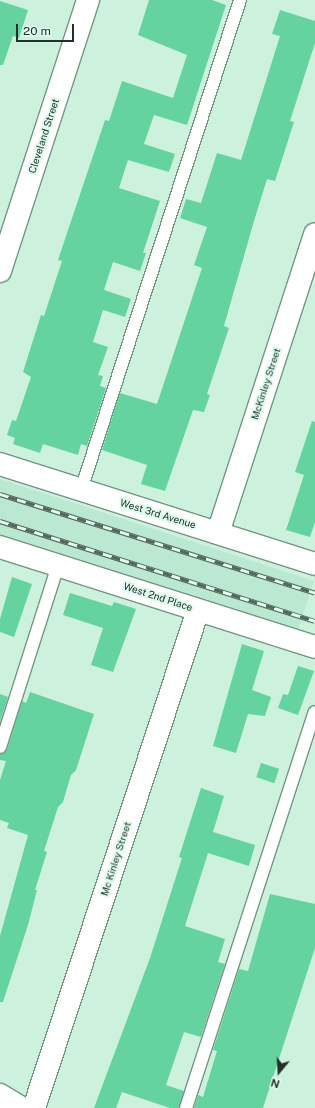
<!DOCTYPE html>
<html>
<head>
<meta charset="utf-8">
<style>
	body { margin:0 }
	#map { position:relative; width:315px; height:1108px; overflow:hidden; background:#ccf2dd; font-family:"Public Sans",sans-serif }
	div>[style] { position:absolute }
	.built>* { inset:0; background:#bbe8d0; transform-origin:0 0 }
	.building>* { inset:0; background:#65d3a0; transform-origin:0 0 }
	.roads { filter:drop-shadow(1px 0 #739683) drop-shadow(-1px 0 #739683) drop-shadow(0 1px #739683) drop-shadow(0 -1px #739683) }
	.service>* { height:12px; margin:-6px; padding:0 6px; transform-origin:6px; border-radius:6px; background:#fff }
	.minor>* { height:22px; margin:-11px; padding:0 11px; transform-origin:11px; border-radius:11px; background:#fff }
	.rail>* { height:4.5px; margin-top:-2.25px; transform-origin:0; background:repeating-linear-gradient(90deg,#dffded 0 9px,#53685d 0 18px); box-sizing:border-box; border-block:1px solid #53685d }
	span { translate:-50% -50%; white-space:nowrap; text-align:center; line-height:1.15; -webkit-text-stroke:4px #dffded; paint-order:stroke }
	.street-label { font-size:10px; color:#23312a }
	.north { position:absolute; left:259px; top:1052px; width:40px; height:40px; -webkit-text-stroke:3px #dffded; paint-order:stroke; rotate:198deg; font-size:11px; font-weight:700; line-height:16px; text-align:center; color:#23312a }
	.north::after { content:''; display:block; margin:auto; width:14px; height:18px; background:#23312a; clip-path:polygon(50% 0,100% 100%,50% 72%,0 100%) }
	.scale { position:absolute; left:16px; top:24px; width:58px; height:18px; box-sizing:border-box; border:2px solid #23312a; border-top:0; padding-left:5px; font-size:12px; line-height:14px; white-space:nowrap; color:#23312a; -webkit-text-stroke:3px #dffded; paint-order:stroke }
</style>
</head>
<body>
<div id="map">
	<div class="built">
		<div style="left:0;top:479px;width:330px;height:55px;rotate:18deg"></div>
	</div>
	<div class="building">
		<div style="clip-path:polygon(149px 0,212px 0,226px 5px,187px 125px,154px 115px,144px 144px,175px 154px,169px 172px,128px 160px,119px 188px,160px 201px,143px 253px,146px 253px,140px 271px,113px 262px,104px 290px,131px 299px,125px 317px,103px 310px,93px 342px,108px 347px,98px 375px,103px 376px,100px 386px,106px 388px,87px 446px,81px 444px,78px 455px,43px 444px,40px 453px,13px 444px,15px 438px,7px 435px,12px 420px,16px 421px,31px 377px,23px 372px,41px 315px,44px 316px,62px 261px,58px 260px,105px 120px,109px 121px,122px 81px,173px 98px,187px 55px,138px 35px)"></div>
		<div style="clip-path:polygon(0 1px,28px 10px,19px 38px,13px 36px,3px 65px,0 65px)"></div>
		<div style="clip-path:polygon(280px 10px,315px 21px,315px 43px,290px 121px,294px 122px,275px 181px,267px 179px,254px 221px,224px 326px,229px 328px,207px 394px,210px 395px,204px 412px,193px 410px,165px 491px,141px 484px,147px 465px,102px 450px,120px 393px,157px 404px,202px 268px,194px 265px,207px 227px,180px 218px,186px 199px,201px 203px,217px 153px,241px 160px,280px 36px,272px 34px)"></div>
		<div style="clip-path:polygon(312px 421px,315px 422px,315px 522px,310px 537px,286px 530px,304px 475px,295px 472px)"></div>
		<div style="clip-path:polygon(12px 577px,32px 584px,14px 637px,0 632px,0 619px)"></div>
		<div style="clip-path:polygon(70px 593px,112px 606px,114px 602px,136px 609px,113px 672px,91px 665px,103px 628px,63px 615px)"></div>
		<div style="clip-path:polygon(242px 644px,264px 651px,252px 690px,271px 697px,265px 716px,248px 714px,236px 753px,213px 746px)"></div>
		<div style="clip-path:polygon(298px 666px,314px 671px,298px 715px,278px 708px,283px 694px,288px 695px)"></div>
		<div style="clip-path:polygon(30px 692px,94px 714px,76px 770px,71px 775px,63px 802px,58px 807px,44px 851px,47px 852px,35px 890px,37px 890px,28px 925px,3px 1002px,0 1002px,0 936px,28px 835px,7px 828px,9px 823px,0 820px,0 780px,6px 761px,0 760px,0 754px,7px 749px,22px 701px,26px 703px)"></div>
		<div style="clip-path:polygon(0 694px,8px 697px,0 722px)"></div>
		<div style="left:261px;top:763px;width:19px;height:15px;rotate:18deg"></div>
		<div style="clip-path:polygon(201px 788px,224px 796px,213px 832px,255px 845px,249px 866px,208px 853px,185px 926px,225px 939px,218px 962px,225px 964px,201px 1037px,184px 1032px,166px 1085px,184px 1091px,179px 1108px,170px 1108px,122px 1092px,116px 1108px,94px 1108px,150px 958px,182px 858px,179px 857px)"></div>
		<div style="clip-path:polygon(270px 894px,315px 904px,315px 948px,263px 1108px,194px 1108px,198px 1095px,203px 1097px,217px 1051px,213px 1050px,239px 969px,248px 971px)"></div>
	</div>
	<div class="roads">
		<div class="service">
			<div style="left:81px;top:490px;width:515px;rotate:-72.02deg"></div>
			<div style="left:0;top:747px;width:191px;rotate:-72.3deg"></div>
			<div style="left:186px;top:1108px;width:416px;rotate:-72deg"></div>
		</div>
		<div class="minor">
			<div style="left:0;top:271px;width:285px;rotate:-72deg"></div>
			<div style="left:0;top:464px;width:330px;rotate:17.6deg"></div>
			<div style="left:218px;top:533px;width:314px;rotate:-72deg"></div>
			<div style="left:0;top:547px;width:330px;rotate:17.6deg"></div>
			<div style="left:0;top:1095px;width:26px;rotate:31deg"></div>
			<div style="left:34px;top:1108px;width:524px;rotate:-71.77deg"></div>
		</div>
	</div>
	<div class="rail">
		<div style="left:0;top:494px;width:330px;rotate:17.4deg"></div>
		<div style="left:0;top:521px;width:330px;rotate:17.6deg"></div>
	</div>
	<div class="street-label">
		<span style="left:44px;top:136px;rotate:-72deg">Cleveland Street</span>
		<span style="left:266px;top:384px;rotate:-72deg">McKinley Street</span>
		<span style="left:158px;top:514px;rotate:17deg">West 3rd Avenue</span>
		<span style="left:158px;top:597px;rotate:18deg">West 2nd Place</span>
		<span style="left:116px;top:859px;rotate:-72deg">Mc Kinley Street</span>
	</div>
	<div class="north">N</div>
	<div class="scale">20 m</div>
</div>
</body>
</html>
